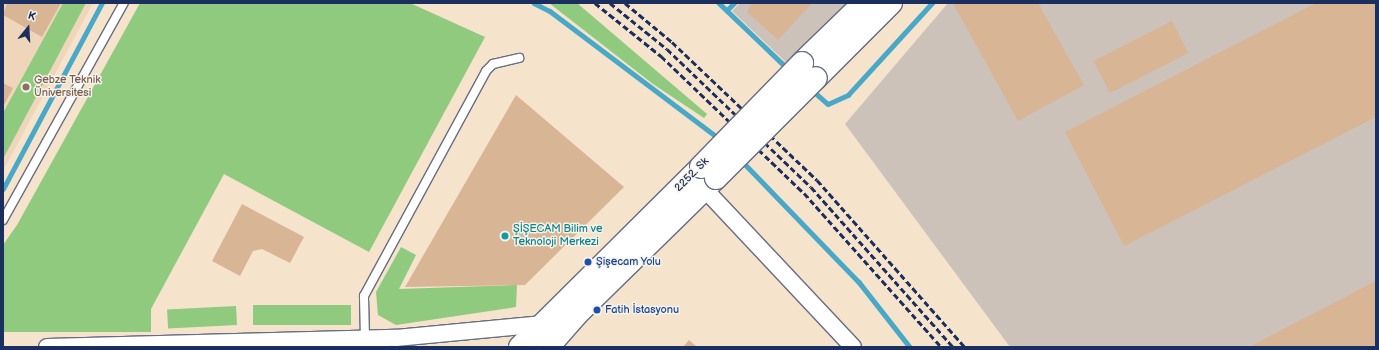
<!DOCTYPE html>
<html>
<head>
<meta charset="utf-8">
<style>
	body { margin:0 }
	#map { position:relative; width:1379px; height:350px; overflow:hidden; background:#f5e3cc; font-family:"Balsamiq Sans",sans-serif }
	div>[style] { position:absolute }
	.built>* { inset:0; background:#efd6bb }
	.industrial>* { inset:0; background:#cdc2b9 }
	.green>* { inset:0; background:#8fca7f; transform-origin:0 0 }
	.stream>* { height:4.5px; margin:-2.25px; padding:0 2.25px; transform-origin:2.25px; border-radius:2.25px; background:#49a8c8 }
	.building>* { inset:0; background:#d8b594; transform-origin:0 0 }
	.roads { filter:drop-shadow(1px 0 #676e84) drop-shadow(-1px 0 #676e84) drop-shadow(0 1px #676e84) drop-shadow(0 -1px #676e84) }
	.service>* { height:8px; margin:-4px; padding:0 4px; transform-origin:4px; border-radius:4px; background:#fff }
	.minor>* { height:16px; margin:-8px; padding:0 8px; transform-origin:8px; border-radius:8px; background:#fff }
	.primary>* { height:22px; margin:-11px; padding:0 11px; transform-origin:11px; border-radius:11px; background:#fff }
	.rail>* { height:3px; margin-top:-1.5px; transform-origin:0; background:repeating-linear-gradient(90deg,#1b2f5e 0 6px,transparent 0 9px) }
	.bridges { filter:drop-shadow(1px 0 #676e84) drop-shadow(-1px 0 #676e84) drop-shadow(0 1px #676e84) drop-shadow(0 -1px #676e84) }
	.primary-bridge>* { height:22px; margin:-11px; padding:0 11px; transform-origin:11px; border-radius:11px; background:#fff }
	.dots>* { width:11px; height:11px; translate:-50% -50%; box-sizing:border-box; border:2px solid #f7f3e8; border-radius:50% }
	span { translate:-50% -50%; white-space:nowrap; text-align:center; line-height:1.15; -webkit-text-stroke:3px #f7f3e8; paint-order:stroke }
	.education-label { font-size:11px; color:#785e54 }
	.left { translate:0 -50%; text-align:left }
	.street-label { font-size:11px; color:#1b2f5e }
	.culture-label { font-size:11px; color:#0d838f }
	.transit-label { font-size:11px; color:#164399 }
	.frame { position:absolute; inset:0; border:4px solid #1b2f5e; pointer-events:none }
	.north { position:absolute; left:8px; top:8px; width:40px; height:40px; -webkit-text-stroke:3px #f7f3e8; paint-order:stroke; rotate:18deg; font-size:11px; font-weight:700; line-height:16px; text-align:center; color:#1b2f5e }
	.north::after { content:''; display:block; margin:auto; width:14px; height:18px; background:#1b2f5e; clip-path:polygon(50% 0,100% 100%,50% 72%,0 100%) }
</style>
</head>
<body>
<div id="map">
	<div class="built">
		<div style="clip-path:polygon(3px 3px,93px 3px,3px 171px)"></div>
	</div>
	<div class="industrial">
		<div style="clip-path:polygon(740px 3px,858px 3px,794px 70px,732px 11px)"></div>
		<div style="clip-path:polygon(948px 3px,1376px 3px,1376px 347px,1010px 347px,845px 124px)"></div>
	</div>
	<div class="green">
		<div style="clip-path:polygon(63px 3px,86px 3px,3px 159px,3px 113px)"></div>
		<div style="clip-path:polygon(140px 3px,410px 3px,485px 37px,369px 252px,224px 174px,151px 309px,151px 332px,3px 332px,3px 245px,17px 225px)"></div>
		<div style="clip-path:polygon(549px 3px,577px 3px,707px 114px,704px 118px,653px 84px)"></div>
		<div style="clip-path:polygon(401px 247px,416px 255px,399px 289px,517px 285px,516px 307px,396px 325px,378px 315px,376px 292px)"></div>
		<div style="left:253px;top:305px;width:98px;height:20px"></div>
		<div style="left:236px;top:306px;width:19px;height:69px;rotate:87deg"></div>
	</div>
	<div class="stream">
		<div style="left:534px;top:3px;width:18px;rotate:27deg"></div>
		<div style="left:550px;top:11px;width:213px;rotate:37deg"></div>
		<div style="left:719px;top:3px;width:95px;rotate:43.7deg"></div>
		<div style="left:727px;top:10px;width:10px;rotate:-45deg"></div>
		<div style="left:812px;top:90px;width:21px;rotate:41deg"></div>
		<div style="left:828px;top:104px;width:22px;rotate:-24deg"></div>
		<div style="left:848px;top:95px;width:125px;rotate:-47.6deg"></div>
		<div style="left:741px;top:160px;width:170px;rotate:46deg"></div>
		<div style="left:859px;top:282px;width:83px;rotate:51.9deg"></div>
		<div style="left:3px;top:189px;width:211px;rotate:-62deg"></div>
	</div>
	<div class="building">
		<div style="clip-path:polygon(7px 3px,61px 3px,42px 37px,3px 15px)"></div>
		<div style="clip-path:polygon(751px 3px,812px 3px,778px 40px,747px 12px)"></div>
		<div style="clip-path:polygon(957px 3px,1038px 3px,1084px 85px,1018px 121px,954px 5px)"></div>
		<div style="clip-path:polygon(1316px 3px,1376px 3px,1376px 117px,1124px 246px,1065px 132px)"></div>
		<div style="left:1172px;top:21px;width:36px;height:88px;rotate:63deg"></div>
		<div style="clip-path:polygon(3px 83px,13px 88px,3px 107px)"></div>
		<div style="clip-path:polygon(516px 95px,624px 187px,525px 285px,405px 287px)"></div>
		<div style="clip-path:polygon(242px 204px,304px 237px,290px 263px,262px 249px,253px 251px,240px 276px,212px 261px)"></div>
		<div style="clip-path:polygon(1376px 281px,1376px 347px,1249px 347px)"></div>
		<div style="clip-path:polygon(689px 340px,697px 347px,683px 347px)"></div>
	</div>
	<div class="roads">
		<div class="service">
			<div style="left:3px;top:220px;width:248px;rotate:-60.9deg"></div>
			<div style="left:365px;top:338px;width:42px;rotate:-91.4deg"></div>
			<div style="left:364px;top:296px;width:256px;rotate:-61.5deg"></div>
			<div style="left:486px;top:71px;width:10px;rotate:-45deg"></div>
			<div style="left:493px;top:64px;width:27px;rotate:-13deg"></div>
		</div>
		<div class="minor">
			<div style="left:698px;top:182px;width:226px;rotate:46.8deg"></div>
			<div style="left:47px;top:347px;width:349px;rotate:-1.5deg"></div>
			<div style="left:396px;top:338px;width:148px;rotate:-5.4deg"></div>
		</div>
		<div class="primary">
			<div style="left:802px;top:63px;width:86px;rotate:-44.1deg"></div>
			<div style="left:816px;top:78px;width:106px;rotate:-45deg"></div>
			<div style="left:520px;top:347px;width:255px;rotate:-44.8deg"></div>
			<div style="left:548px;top:347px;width:44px;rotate:-48.7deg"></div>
			<div style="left:577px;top:314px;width:194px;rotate:-44.4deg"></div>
		</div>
	</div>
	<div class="rail">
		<div style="left:595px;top:3px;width:85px;rotate:38.8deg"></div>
		<div style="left:661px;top:56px;width:198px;rotate:43.8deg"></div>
		<div style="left:804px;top:193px;width:206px;rotate:48.3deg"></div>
		<div style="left:610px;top:3px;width:73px;rotate:38.9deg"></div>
		<div style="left:667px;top:49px;width:199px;rotate:43.8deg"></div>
		<div style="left:811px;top:187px;width:214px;rotate:48.4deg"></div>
		<div style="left:625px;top:3px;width:61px;rotate:39.7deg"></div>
		<div style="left:672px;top:42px;width:200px;rotate:43.6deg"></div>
		<div style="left:817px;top:180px;width:223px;rotate:48.5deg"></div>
	</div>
	<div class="bridges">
		<div class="primary-bridge">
			<div style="left:701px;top:167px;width:145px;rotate:-45.8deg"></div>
			<div style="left:716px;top:178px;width:141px;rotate:-45deg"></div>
		</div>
	</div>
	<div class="dots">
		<div style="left:26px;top:87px;background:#8d6e63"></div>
		<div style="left:505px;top:236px;background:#0f9aa8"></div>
		<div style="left:588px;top:262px;background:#1a4fb4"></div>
		<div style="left:597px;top:310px;background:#1a4fb4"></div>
	</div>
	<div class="education-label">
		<span class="left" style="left:34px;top:87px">Gebze Teknik<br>Üniversitesi</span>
	</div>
	<div class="street-label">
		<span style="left:692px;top:175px;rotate:-45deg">2252. Sk</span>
	</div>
	<div class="culture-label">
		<span class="left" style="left:513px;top:236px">ŞİŞECAM Bilim ve<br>Teknoloji Merkezi</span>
	</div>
	<div class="transit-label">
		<span class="left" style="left:596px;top:262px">Şişecam Yolu</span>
		<span class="left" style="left:605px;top:310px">Fatih İstasyonu</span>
	</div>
	<div class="frame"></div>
	<div class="north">K</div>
</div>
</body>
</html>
